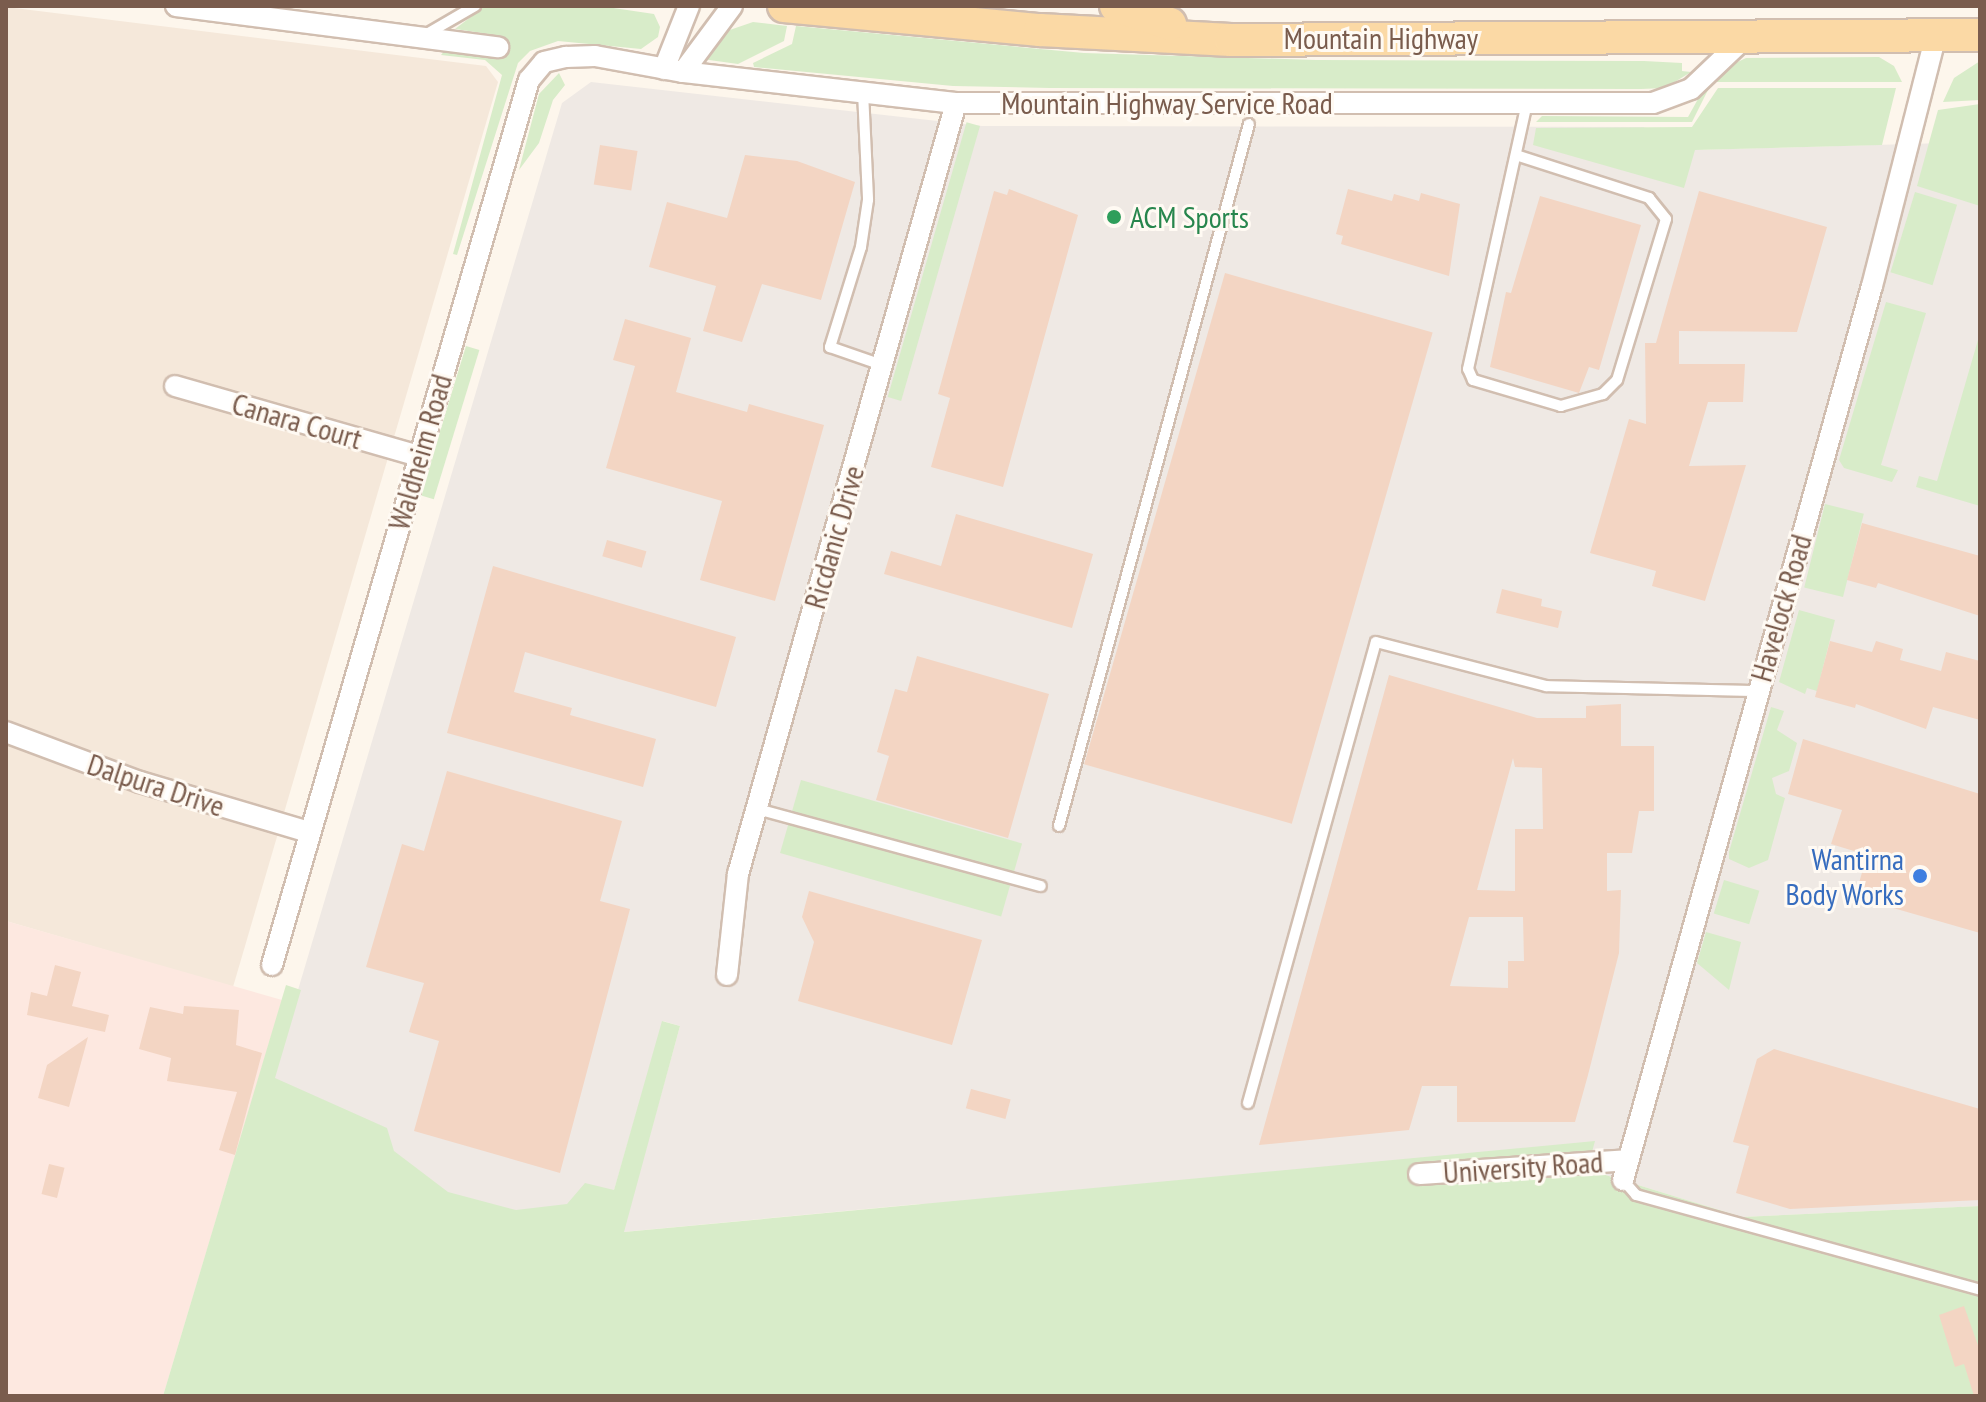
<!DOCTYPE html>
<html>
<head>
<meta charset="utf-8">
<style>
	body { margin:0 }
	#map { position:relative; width:1986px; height:1402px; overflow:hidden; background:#fdf6ec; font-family:"PT Sans Narrow",sans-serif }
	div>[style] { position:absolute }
	.residential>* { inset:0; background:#f5e8da }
	.commercial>* { inset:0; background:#fde8e0 }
	.industrial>* { inset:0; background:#efe9e4 }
	.green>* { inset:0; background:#d8ecc9; transform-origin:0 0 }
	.building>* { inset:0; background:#f3d5c3; transform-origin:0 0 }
	.roads { filter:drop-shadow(2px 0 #d1beb0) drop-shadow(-2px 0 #d1beb0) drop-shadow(0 2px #d1beb0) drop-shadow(0 -2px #d1beb0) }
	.service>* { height:10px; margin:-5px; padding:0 5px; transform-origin:5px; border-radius:5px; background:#fff }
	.minor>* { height:20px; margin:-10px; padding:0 10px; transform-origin:10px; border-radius:10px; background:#fff }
	.primary>* { height:32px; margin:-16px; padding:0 16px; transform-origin:16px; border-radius:16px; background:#fbd9a5 }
	.dots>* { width:22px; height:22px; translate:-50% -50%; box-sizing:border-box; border:4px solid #fffaf3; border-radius:50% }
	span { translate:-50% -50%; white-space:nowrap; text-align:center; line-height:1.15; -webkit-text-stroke:6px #fffaf3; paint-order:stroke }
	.street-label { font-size:30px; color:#7a5c4d }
	.leisure-label { font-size:30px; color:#27864d }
	.left { translate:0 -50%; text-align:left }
	.shop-label { font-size:30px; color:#366cbe }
	.right { translate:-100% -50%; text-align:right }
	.frame { position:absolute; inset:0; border:8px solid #7a5c4d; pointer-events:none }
</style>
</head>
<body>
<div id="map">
	<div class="residential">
		<div style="clip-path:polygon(6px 7px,486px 66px,498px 82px,233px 987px,6px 921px)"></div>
	</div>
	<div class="commercial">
		<div style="clip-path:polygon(6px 921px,282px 1000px,163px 1396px,6px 1396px)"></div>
	</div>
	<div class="industrial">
		<div style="clip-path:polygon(591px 82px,982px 126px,1644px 127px,1653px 138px,1695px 150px,1980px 142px,1980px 1206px,1742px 1217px,1599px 1173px,1109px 1220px,919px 1204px,623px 1232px,680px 1026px,663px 1021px,589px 1277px,206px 1299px,562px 103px)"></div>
	</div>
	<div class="green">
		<div style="clip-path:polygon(485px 6px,600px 6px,654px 14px,660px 27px,658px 37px,641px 49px,558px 41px,530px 51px,518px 63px,457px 255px,453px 254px,502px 75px,485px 60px,441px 55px,446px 49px,500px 55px,502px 36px,455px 29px)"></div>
		<div style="clip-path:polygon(753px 22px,787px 26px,784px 41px,738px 64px,702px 59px,721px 33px)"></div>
		<div style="clip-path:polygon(796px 26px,1084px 53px,1316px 60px,1644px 61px,1682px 63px,1682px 71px,1691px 72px,1665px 88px,1641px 89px,1050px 88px,953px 86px,754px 67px,753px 63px,792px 44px)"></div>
		<div style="clip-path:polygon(1879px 57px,1894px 66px,1902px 82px,1712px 82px,1692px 122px,1536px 122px,1542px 116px,1688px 117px,1703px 90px,1727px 67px,1746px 58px)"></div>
		<div style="clip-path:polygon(1980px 61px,1980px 100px,1943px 102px,1954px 78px)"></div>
		<div style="clip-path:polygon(559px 73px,565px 85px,553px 100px,539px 143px,519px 170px,539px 94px)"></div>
		<div style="clip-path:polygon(1718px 88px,1896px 88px,1882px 145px,1695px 150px,1684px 188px,1533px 145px,1536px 128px,1692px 127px)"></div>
		<div style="clip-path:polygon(1980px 104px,1980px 206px,1917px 186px,1938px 110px)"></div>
		<div style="left:980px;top:126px;width:286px;height:14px;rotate:106deg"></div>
		<div style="left:1915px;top:192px;width:44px;height:84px;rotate:17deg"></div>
		<div style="clip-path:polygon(1886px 302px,1926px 313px,1881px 465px,1898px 470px,1892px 482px,1844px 468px,1839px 460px)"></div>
		<div style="clip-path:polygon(1980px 333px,1980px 506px,1916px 487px,1919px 476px,1937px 481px)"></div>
		<div style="left:466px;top:346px;width:14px;height:156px;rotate:17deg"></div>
		<div style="left:1825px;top:504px;width:40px;height:86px;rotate:14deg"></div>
		<div style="clip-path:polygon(1799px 610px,1835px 620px,1817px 691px,1807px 688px,1805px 694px,1779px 682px)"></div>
		<div style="clip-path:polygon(1771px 707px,1784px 711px,1777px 730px,1797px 743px,1789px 771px,1772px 778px,1776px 794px,1785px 798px,1768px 860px,1749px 868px,1729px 859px,1729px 852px)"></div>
		<div style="left:801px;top:780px;width:230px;height:76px;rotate:16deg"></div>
		<div style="left:1724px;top:880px;width:37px;height:35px;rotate:17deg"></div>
		<div style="clip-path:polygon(1706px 932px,1741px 942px,1729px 990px,1697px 963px)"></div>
		<div style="clip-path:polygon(286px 985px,301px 990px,275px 1078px,387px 1128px,394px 1151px,448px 1192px,516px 1210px,567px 1204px,585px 1183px,614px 1190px,662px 1021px,680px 1026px,624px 1232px,1595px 1141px,1586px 1174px,1599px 1173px,1742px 1217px,1980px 1206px,1980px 1396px,163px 1396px)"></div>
	</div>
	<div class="building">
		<div style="left:600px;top:145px;width:38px;height:40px;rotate:9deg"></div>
		<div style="clip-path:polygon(745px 155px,797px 161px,855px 182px,821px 300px,762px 284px,742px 342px,703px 331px,716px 286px,649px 267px,667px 202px,727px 218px)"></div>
		<div style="clip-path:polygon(1009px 189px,1078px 215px,1003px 487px,931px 467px,950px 398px,938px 394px,994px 191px,1007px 195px)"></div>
		<div style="clip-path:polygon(1348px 189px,1392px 201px,1394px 194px,1419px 201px,1421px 193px,1460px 204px,1449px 276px,1341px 244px,1343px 236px,1336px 234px)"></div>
		<div style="clip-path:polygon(1699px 191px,1827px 227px,1797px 332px,1679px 331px,1679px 364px,1745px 364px,1743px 402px,1708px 402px,1689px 466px,1746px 465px,1705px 601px,1652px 586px,1656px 571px,1590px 553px,1629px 419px,1646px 424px,1645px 343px,1656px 343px)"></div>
		<div style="clip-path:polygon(1540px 196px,1641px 225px,1599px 370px,1589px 367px,1579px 393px,1490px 367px,1506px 292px,1511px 293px)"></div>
		<div style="left:1225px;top:273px;width:216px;height:511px;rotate:16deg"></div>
		<div style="clip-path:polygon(625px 319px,691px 338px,676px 392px,747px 412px,749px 404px,824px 425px,775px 601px,700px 580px,722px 501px,606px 468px,635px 366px,613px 360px)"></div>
		<div style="clip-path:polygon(956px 514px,1093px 554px,1072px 628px,884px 574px,891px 551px,941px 566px)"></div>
		<div style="clip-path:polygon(1862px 523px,1980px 556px,1980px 616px,1878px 583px,1876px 588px,1847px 580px)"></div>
		<div style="left:607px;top:540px;width:41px;height:17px;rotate:16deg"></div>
		<div style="clip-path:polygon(493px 566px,736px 637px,716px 707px,525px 652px,514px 692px,572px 708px,570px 715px,656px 739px,643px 787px,447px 733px)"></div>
		<div style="clip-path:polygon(1502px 589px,1542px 599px,1541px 606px,1562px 611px,1558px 628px,1496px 613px)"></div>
		<div style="clip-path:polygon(1830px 641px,1872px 652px,1876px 641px,1903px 649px,1900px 660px,1941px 671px,1946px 652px,1980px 661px,1980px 720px,1933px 707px,1926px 729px,1856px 704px,1855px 708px,1815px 697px)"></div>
		<div style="clip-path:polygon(917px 656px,1049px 694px,1008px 838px,876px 800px,889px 756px,877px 752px,895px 689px,907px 692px)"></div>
		<div style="clip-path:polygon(evenodd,1389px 675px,1537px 718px,1586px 718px,1586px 706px,1621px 704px,1621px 746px,1654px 746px,1654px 811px,1639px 811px,1632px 853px,1607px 853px,1607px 891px,1621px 890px,1619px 953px,1588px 1075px,1575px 1122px,1457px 1122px,1457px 1086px,1422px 1086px,1409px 1130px,1259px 1145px,1389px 675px,1513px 758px,1515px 767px,1542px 768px,1543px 829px,1515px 829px,1515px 891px,1477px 890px,1513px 758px,1389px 675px,1469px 917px,1523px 917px,1524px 961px,1508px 961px,1508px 988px,1450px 986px,1469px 917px)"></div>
		<div style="clip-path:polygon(1803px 739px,1980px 794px,1980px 933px,1855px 897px,1867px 855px,1831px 844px,1842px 810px,1788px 794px)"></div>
		<div style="clip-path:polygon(447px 771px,622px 821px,600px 901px,630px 909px,560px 1173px,414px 1131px,439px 1041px,409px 1032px,424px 983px,366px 967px,402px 844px,424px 851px)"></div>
		<div style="clip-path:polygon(809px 891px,982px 940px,952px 1045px,798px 1001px,814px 942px,802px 917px)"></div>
		<div style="clip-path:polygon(55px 965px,81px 972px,72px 1006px,109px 1015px,105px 1032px,27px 1015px,31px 992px,47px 996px)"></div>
		<div style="clip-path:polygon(184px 1006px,239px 1010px,236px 1045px,262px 1053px,235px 1155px,219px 1150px,237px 1092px,167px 1081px,171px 1058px,139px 1049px,150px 1007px,183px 1014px)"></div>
		<div style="clip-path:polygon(88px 1037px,69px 1107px,38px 1098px,47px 1065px)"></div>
		<div style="clip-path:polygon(1774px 1049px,1980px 1109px,1980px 1200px,1790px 1209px,1736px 1193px,1749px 1146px,1733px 1142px,1757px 1059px)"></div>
		<div style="left:971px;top:1089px;width:41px;height:20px;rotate:15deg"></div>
		<div style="left:49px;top:1164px;width:16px;height:31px;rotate:14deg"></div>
		<div style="clip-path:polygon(1964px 1306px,1980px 1351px,1980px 1396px,1974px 1396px,1964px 1364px,1955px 1367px,1939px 1315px)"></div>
	</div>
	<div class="roads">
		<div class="service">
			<div style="left:425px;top:35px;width:58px;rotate:-30.1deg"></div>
			<div style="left:863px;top:92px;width:108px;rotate:87.3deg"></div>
			<div style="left:868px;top:200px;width:48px;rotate:98.5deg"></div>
			<div style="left:861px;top:247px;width:105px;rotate:107.2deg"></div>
			<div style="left:830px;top:347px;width:55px;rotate:19.1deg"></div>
			<div style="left:1519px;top:156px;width:137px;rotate:17.9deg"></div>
			<div style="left:1649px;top:198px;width:27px;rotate:51deg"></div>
			<div style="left:1666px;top:219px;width:168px;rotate:106.9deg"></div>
			<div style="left:1617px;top:380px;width:20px;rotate:135deg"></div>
			<div style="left:1603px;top:394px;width:44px;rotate:164.1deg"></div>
			<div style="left:1561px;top:406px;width:92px;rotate:-163.5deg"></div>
			<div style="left:1473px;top:380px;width:12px;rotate:-114deg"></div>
			<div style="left:1468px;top:369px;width:273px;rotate:-77.5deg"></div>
			<div style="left:757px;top:809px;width:294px;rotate:15.2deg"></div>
			<div style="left:1059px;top:826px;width:727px;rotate:-74.86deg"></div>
			<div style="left:1248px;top:1103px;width:478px;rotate:-74.5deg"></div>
			<div style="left:1376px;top:642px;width:176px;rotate:14.5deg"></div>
			<div style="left:1546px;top:686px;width:212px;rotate:1.4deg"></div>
			<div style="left:1623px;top:1180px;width:20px;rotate:49deg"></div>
			<div style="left:1636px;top:1195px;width:357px;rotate:15.4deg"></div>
		</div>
		<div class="minor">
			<div style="left:176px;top:6px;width:325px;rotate:7.3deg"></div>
			<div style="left:664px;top:69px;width:68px;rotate:-68.4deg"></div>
			<div style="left:683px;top:72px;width:275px;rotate:6.5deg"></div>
			<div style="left:956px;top:103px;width:697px"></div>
			<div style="left:1653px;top:103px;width:40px;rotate:-20.2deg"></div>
			<div style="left:1691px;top:89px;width:79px;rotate:-43.5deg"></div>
			<div style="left:175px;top:386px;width:254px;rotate:16deg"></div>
			<div style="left:6px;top:732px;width:143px;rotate:20.5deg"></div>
			<div style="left:140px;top:782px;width:176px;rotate:16.5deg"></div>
			<div style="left:272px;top:965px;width:922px;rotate:-73.81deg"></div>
			<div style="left:529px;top:80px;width:23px;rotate:-50deg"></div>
			<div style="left:544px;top:62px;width:23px;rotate:-13deg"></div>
			<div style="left:566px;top:57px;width:29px;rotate:-2deg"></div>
			<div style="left:595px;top:56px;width:89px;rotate:10.3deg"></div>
			<div style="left:683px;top:72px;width:82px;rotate:-53.4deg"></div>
			<div style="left:727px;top:975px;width:102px;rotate:-83.8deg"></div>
			<div style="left:738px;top:874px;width:801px;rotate:-74.21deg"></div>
			<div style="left:1419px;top:1174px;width:209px;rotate:-3.8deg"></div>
			<div style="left:1623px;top:1180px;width:928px;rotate:-74.44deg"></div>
			<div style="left:1872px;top:286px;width:260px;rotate:-75.7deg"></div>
		</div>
		<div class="primary">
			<div style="left:784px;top:6px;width:257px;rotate:5.4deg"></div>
			<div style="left:1040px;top:30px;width:191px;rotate:3deg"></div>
			<div style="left:1231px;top:40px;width:749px;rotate:-0.38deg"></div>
			<div style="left:1116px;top:6px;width:57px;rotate:18.4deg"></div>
		</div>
	</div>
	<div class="dots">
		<div style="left:1114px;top:217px;background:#2e9e5b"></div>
		<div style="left:1920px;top:876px;background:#3f7fe0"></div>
	</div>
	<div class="street-label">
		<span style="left:1381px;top:38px">Mountain Highway</span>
		<span style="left:1167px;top:103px">Mountain Highway Service Road</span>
		<span style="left:297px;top:421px;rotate:16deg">Canara Court</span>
		<span style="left:420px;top:452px;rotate:-74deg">Waldheim Road</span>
		<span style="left:834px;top:537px;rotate:-74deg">Ricdanic Drive</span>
		<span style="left:1781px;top:608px;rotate:-74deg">Havelock Road</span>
		<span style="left:156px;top:785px;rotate:18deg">Dalpura Drive</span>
		<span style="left:1523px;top:1167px;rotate:-4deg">University Road</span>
	</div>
	<div class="leisure-label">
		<span class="left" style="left:1130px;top:217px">ACM Sports</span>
	</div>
	<div class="shop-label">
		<span class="right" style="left:1904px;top:876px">Wantirna<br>Body Works</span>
	</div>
	<div class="frame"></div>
</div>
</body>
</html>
